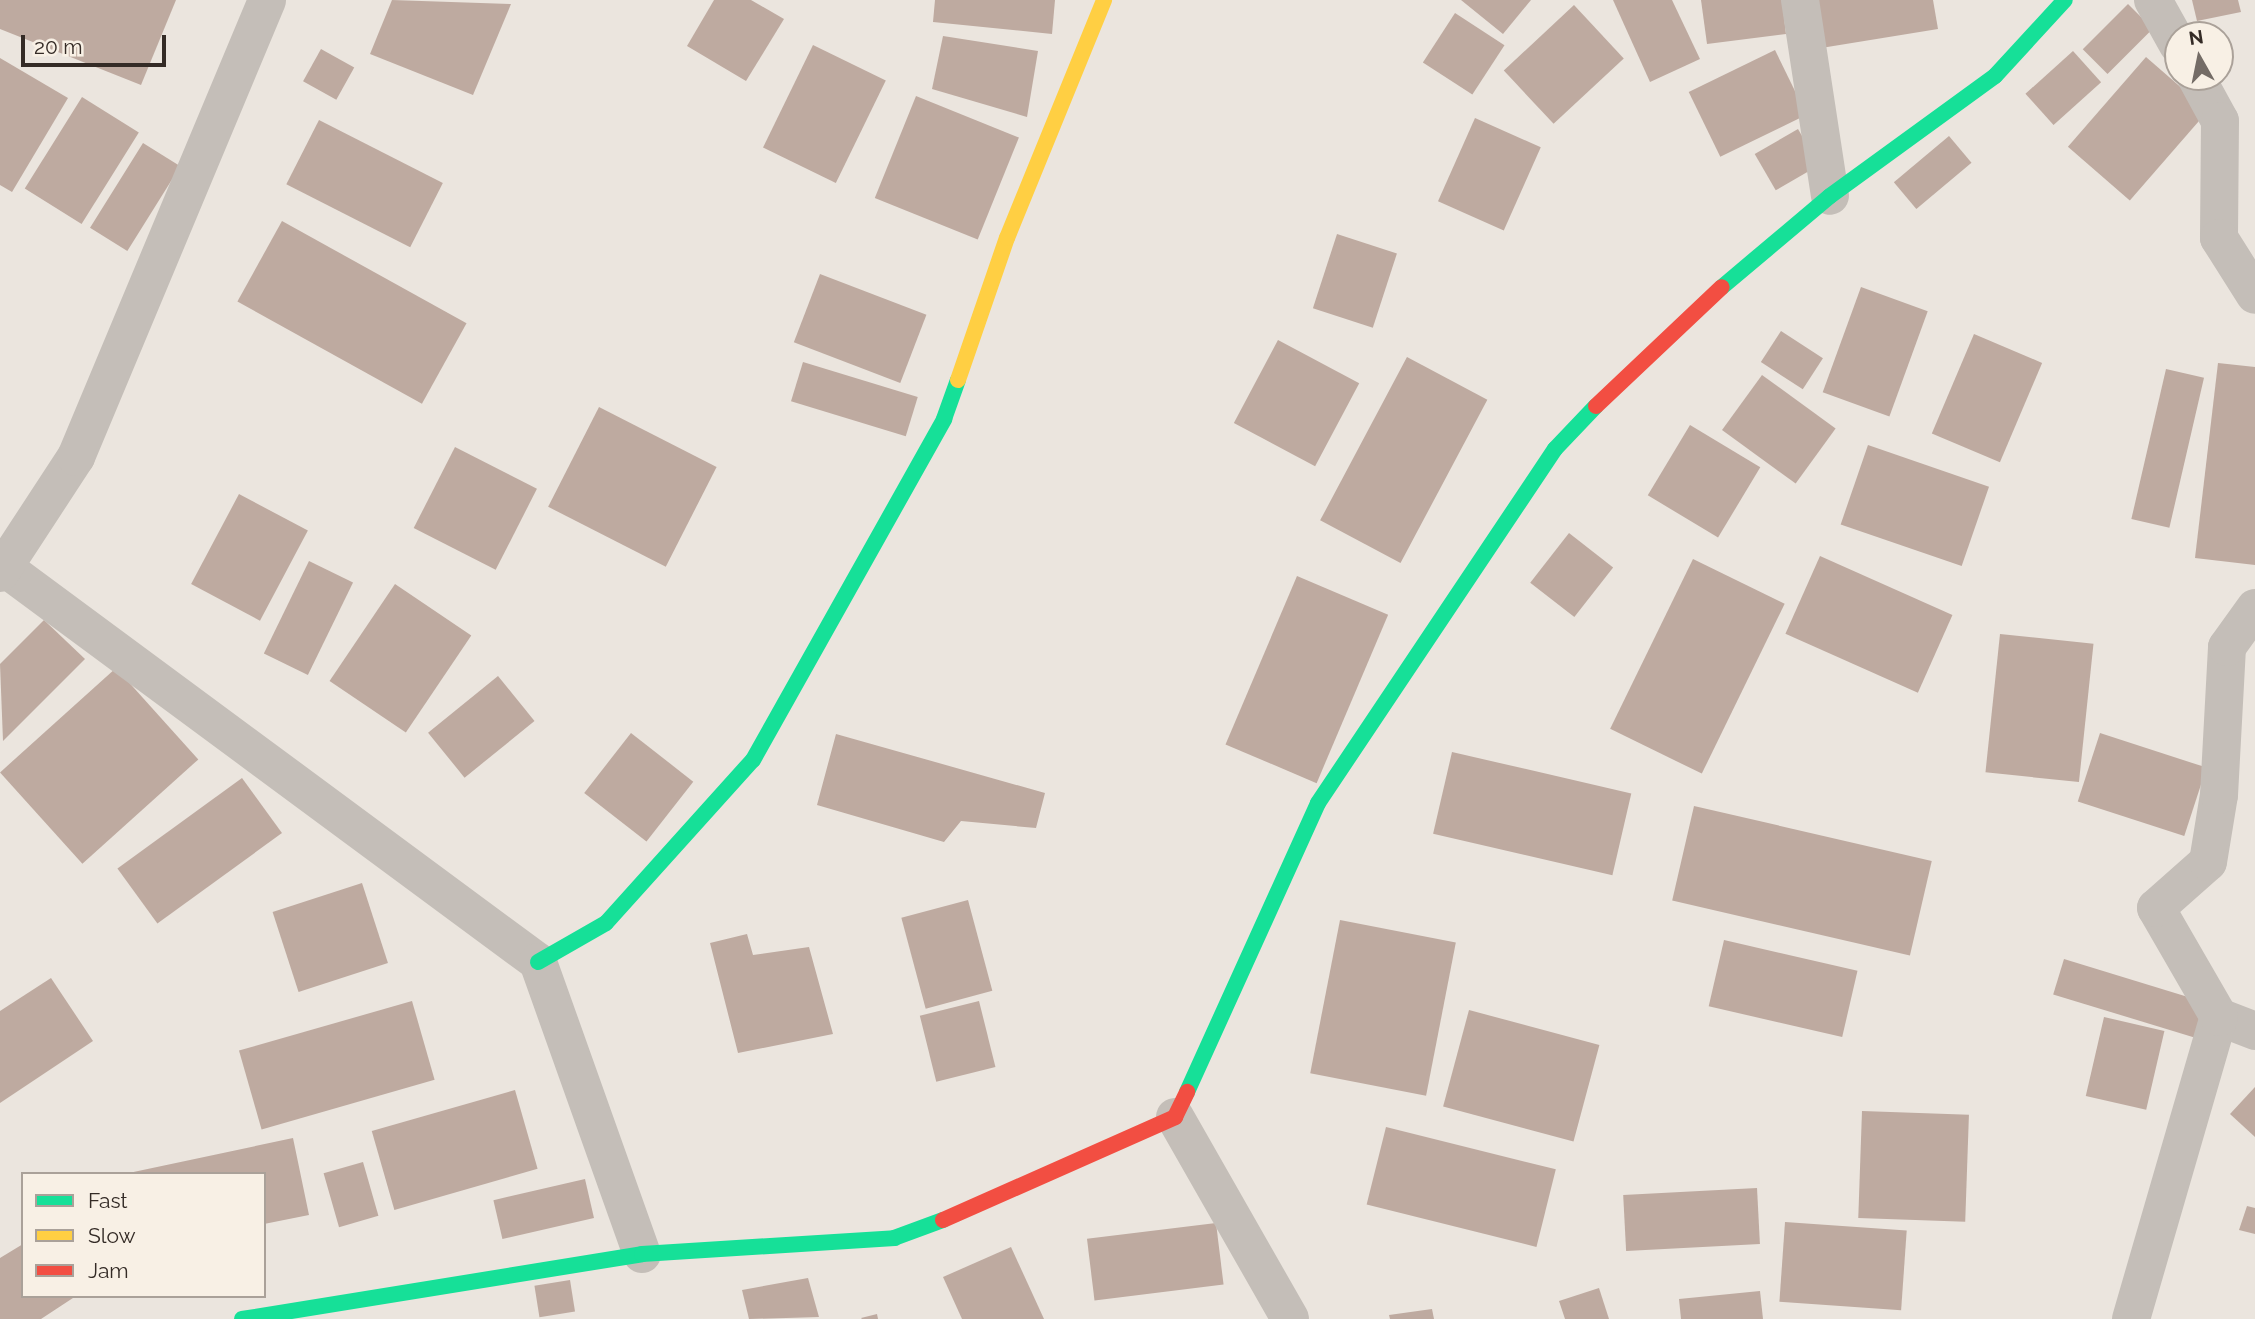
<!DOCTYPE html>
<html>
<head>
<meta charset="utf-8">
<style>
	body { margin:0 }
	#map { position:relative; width:2255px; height:1319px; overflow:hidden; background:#ebe5de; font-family:Raleway,sans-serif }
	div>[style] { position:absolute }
	.building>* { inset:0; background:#beaaa0; transform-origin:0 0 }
	.street>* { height:38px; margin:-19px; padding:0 19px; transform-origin:19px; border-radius:19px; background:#c4beb8 }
	.fast>* { height:16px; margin:-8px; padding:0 8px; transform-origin:8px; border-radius:8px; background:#16e098 }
	.slow>* { height:16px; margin:-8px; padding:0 8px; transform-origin:8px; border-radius:8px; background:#ffcf43 }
	.jam>* { height:16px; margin:-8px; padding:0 8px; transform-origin:8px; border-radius:8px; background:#f24e42 }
	span { translate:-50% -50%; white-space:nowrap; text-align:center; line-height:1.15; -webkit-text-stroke:5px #f8f0e5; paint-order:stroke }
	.legend { position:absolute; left:21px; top:1172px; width:245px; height:126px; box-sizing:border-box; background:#f8f0e5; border:2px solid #aaa199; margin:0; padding:9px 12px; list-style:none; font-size:21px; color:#342b26 }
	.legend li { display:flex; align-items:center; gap:14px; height:35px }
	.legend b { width:35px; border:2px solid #aaa199 }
	.north { position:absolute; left:2164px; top:21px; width:70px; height:70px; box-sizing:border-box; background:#f8f0e5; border:2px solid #aaa199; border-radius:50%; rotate:351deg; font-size:19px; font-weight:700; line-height:28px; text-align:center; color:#342b26 }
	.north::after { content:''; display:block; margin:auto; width:24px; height:32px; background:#746c66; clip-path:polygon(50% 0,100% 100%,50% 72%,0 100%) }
	.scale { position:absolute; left:21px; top:35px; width:145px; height:32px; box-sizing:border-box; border:4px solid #342b26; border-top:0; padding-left:9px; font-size:21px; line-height:24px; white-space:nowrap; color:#342b26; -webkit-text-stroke:5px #f8f0e5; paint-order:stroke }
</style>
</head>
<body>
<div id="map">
	<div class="building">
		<div style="clip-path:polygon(0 0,176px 0,141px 85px,0 29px)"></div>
		<div style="clip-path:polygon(392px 0,511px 4px,473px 95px,370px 54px)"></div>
		<div style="clip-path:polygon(714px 0,751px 0,784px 19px,746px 81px,687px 46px)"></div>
		<div style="clip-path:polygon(935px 0,1055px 0,1052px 34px,933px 22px)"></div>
		<div style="clip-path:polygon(1461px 0,1531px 0,1503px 34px)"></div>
		<div style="clip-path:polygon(1613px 0,1672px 0,1700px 59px,1650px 82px)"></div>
		<div style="clip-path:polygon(1701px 0,1782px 0,1786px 34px,1707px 44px)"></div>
		<div style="clip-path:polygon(1807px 0,1933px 0,1938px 29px,1815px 49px)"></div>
		<div style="clip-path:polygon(2192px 0,2238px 0,2241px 12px,2197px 21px)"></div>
		<div style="left:2128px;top:4px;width:35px;height:64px;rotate:45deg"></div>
		<div style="left:1574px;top:5px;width:73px;height:96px;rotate:47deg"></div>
		<div style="left:1455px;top:13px;width:59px;height:59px;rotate:33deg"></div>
		<div style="clip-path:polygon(943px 36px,1038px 51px,1027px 117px,932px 89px)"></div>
		<div style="left:813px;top:45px;width:81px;height:114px;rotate:26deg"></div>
		<div style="left:321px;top:49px;width:38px;height:37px;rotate:29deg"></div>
		<div style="left:1775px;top:50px;width:72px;height:96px;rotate:64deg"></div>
		<div style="left:2073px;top:51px;width:42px;height:64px;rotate:48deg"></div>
		<div style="left:2146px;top:57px;width:82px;height:119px;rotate:41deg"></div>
		<div style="clip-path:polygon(0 58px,68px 98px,12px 192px,0 185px)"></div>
		<div style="left:916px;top:96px;width:111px;height:110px;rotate:22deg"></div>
		<div style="left:82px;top:97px;width:67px;height:108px;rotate:32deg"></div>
		<div style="left:1475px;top:118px;width:72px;height:91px;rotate:24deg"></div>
		<div style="left:319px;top:120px;width:139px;height:72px;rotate:27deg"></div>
		<div style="left:1798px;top:129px;width:42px;height:50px;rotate:60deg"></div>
		<div style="left:1949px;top:136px;width:35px;height:72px;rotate:50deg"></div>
		<div style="left:143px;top:143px;width:44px;height:100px;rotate:32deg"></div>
		<div style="left:282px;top:221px;width:211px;height:92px;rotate:29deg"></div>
		<div style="left:1337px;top:234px;width:63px;height:78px;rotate:18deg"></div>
		<div style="left:820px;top:274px;width:114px;height:73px;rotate:21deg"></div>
		<div style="left:1861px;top:287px;width:71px;height:112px;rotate:20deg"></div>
		<div style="left:1781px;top:331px;width:50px;height:37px;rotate:33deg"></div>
		<div style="left:1974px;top:334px;width:74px;height:108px;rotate:23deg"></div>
		<div style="left:1278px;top:340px;width:92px;height:94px;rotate:28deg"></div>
		<div style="left:1407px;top:357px;width:91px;height:185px;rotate:28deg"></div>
		<div style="left:803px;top:362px;width:120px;height:41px;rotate:17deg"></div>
		<div style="clip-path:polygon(2218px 363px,2255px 367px,2255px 565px,2195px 558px)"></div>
		<div style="left:2166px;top:369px;width:39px;height:154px;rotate:13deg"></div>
		<div style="left:1762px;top:375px;width:91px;height:68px;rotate:36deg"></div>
		<div style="left:599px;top:407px;width:132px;height:112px;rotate:27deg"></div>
		<div style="left:1690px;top:425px;width:82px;height:82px;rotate:31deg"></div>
		<div style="left:1868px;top:445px;width:128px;height:84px;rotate:19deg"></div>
		<div style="left:455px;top:447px;width:92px;height:91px;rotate:27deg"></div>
		<div style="left:239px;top:494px;width:78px;height:102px;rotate:28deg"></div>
		<div style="left:1569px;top:533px;width:56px;height:63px;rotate:38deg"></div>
		<div style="left:1820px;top:556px;width:145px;height:85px;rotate:24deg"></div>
		<div style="left:1693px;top:559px;width:102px;height:189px;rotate:26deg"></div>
		<div style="left:309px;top:561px;width:49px;height:103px;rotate:26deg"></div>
		<div style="left:1297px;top:576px;width:99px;height:183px;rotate:23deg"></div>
		<div style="left:395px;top:584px;width:92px;height:117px;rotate:34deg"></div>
		<div style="clip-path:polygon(44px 620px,85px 659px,3px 741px,0 664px)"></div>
		<div style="left:2000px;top:634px;width:94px;height:139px;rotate:6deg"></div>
		<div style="left:116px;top:668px;width:123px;height:156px;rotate:48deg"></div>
		<div style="left:498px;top:676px;width:58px;height:90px;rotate:51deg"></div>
		<div style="left:631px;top:733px;width:79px;height:76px;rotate:38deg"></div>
		<div style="left:2100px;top:733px;width:112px;height:72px;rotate:18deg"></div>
		<div style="clip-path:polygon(836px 734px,1045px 793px,1036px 828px,961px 821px,944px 842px,817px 805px)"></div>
		<div style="left:1452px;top:752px;width:184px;height:84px;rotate:13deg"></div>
		<div style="left:242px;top:778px;width:68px;height:154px;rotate:54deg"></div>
		<div style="left:1694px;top:806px;width:244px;height:97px;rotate:13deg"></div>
		<div style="left:362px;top:883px;width:84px;height:94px;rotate:72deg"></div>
		<div style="left:968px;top:900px;width:94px;height:69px;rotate:75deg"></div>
		<div style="left:1340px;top:920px;width:118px;height:156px;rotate:11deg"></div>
		<div style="clip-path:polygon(747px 934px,753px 955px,809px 947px,833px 1034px,738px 1053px,710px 943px)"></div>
		<div style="left:1724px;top:940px;width:137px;height:68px;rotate:13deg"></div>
		<div style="left:2064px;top:959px;width:151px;height:37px;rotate:17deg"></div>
		<div style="clip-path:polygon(51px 978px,93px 1041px,0 1103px,0 1011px)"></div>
		<div style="left:412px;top:1001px;width:82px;height:180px;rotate:74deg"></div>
		<div style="left:979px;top:1001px;width:68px;height:61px;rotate:76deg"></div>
		<div style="left:1469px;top:1010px;width:135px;height:100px;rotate:15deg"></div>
		<div style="left:2104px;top:1017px;width:62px;height:81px;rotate:13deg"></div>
		<div style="clip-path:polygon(2255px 1087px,2255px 1137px,2230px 1114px)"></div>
		<div style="left:515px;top:1090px;width:82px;height:149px;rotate:74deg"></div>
		<div style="left:1862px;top:1111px;width:107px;height:107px;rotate:2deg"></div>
		<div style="left:1386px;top:1127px;width:175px;height:80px;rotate:14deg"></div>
		<div style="clip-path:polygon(293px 1138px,309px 1215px,264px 1224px,264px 1174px,124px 1174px)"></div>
		<div style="left:363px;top:1162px;width:56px;height:41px;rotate:74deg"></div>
		<div style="left:585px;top:1179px;width:40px;height:94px;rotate:77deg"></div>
		<div style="left:1757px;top:1188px;width:56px;height:134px;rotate:87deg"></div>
		<div style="clip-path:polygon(2247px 1206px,2255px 1208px,2255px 1234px,2239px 1230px)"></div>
		<div style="left:1785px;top:1222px;width:122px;height:80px;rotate:4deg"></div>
		<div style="left:1216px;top:1223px;width:62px;height:130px;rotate:83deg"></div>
		<div style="clip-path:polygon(23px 1244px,23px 1296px,76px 1296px,41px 1319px,0 1319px,0 1258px)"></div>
		<div style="clip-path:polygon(1011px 1247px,1044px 1319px,962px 1319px,943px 1277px)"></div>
		<div style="clip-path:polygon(808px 1278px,819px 1317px,749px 1319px,742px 1290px)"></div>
		<div style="left:570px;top:1280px;width:32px;height:36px;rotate:81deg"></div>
		<div style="clip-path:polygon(1599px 1288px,1609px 1319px,1565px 1319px,1559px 1301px)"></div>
		<div style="clip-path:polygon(1760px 1291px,1763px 1319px,1681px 1319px,1679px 1299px)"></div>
		<div style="clip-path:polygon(1432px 1309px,1434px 1319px,1390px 1319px,1389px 1315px)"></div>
		<div style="clip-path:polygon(877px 1314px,878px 1319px,862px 1319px,861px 1318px)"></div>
	</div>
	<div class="street">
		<div style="left:1800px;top:0;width:198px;rotate:81.3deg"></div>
		<div style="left:2153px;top:0;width:51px;rotate:60.9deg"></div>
		<div style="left:2196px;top:77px;width:50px;rotate:61.4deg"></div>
		<div style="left:2220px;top:121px;width:117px;rotate:90.5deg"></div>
		<div style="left:2219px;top:238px;width:67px;rotate:57.7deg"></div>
		<div style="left:5px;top:568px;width:663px;rotate:36.47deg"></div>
		<div style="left:538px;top:962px;width:310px;rotate:70.4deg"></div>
		<div style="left:0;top:573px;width:139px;rotate:-56.8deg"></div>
		<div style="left:76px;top:457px;width:495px;rotate:-67.3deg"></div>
		<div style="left:2219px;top:1017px;width:39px;rotate:21deg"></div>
		<div style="left:1175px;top:1117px;width:232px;rotate:60.3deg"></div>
		<div style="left:2131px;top:1319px;width:315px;rotate:-73.8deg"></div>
		<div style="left:2219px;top:1017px;width:126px;rotate:-120deg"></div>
		<div style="left:2156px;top:908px;width:69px;rotate:-41.5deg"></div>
		<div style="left:2208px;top:862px;width:68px;rotate:-80.7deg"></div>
		<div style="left:2219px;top:795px;width:148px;rotate:-86.9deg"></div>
		<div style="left:2227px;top:647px;width:48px;rotate:-54.3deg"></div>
	</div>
	<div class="fast">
		<div style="left:1722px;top:287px;width:141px;rotate:-40.1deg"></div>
		<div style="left:1830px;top:196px;width:204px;rotate:-36deg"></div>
		<div style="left:1995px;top:76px;width:103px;rotate:-47.4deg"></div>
		<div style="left:538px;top:962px;width:78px;rotate:-29.8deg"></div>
		<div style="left:606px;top:923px;width:219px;rotate:-48deg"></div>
		<div style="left:753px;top:760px;width:391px;rotate:-60.7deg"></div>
		<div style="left:944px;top:419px;width:41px;rotate:-70.3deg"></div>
		<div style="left:1187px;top:1092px;width:317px;rotate:-65.6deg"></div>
		<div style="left:1318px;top:803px;width:426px;rotate:-56.2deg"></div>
		<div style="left:1555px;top:449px;width:59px;rotate:-46.4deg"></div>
		<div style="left:242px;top:1319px;width:405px;rotate:-9.2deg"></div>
		<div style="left:642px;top:1254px;width:253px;rotate:-3.6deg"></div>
		<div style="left:894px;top:1238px;width:52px;rotate:-20.2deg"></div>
	</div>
	<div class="slow">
		<div style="left:958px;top:380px;width:150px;rotate:-71deg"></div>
		<div style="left:1007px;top:238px;width:257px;rotate:-67.8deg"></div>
	</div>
	<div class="jam">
		<div style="left:1596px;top:406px;width:173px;rotate:-43.4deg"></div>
		<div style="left:943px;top:1220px;width:254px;rotate:-23.9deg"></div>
		<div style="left:1175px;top:1117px;width:28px;rotate:-64deg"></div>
	</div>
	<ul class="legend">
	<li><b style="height:9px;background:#16e098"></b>Fast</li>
	<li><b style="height:9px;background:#ffcf43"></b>Slow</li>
	<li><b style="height:9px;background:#f24e42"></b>Jam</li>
	</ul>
	<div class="north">N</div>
	<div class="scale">20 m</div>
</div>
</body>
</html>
